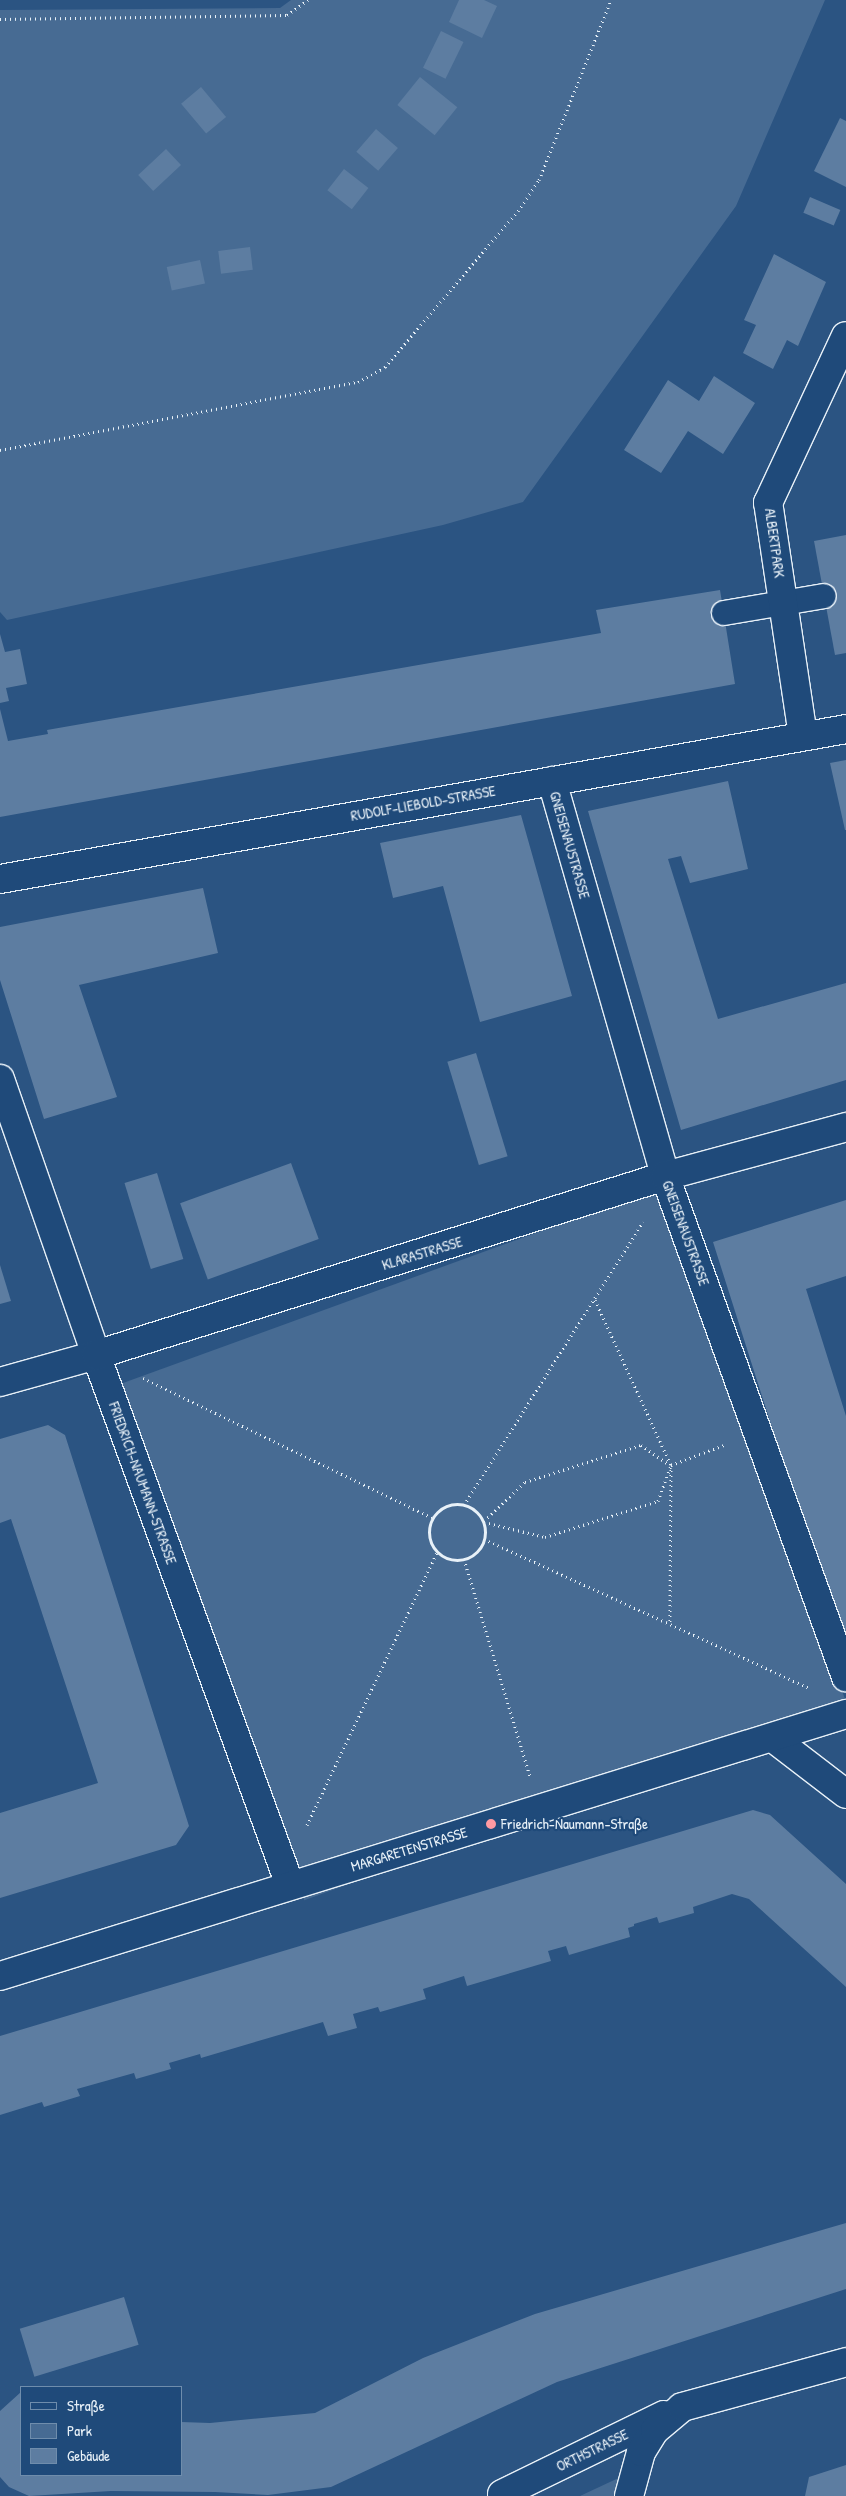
<!DOCTYPE html>
<html>
<head>
<meta charset="utf-8">
<style>
	body { margin:0 }
	#map { position:relative; width:846px; height:2496px; overflow:hidden; background:#2b5482; font-family:"Patrick Hand",sans-serif }
	div>[style] { position:absolute }
	.green>* { inset:0; background:#476b93; transform-origin:0 0 }
	.building>* { inset:0; background:#5d7da1; transform-origin:0 0 }
	.path>* { height:3px; margin-top:-1.5px; transform-origin:0; background:repeating-linear-gradient(90deg,#e8f1f8 0 1px,transparent 0 5px) }
	.path>.ring { margin:-1.5px; padding:0; box-sizing:content-box; background:none; border:3px solid #e8f1f8; border-radius:50% }
	.roads { filter:drop-shadow(1px 0 #e8f1f8) drop-shadow(-1px 0 #e8f1f8) drop-shadow(0 1px #e8f1f8) drop-shadow(0 -1px #e8f1f8) }
	.service>* { height:24px; margin:-12px; padding:0 12px; transform-origin:12px; border-radius:12px; background:#1f4a7a }
	.minor>* { height:28px; margin:-14px; padding:0 14px; transform-origin:14px; border-radius:14px; background:#1f4a7a }
	.dots>* { width:14px; height:14px; translate:-50% -50%; box-sizing:border-box; border:2px solid #1f4a7a; border-radius:50% }
	span { translate:-50% -50%; white-space:nowrap; text-align:center; line-height:1.15; -webkit-text-stroke:4.5px #1f4a7a; paint-order:stroke }
	.street-label { font-size:15px; color:#e8f1f8 }
	.poi-label { font-size:15px; color:#e8f1f8 }
	.left { translate:0 -50%; text-align:left }
	.legend { position:absolute; left:20px; top:2386px; width:162px; height:90px; box-sizing:border-box; background:#1f4a7a; border:1px solid #6f8dac; margin:0; padding:6px 9px; list-style:none; font-size:15px; color:#e8f1f8 }
	.legend li { display:flex; align-items:center; gap:10px; height:25px }
	.legend b { width:25px; border:1px solid #6f8dac }
</style>
</head>
<body>
<div id="map">
	<div class="green">
		<div style="clip-path:polygon(291px 0,825px 0,736px 206px,523px 502px,443px 525px,7px 620px,0 612px,0 10px,280px 8px)"></div>
		<div style="left:659px;top:1188px;width:548px;height:577px;rotate:70deg"></div>
		<div style="clip-path:polygon(627px 2474px,625px 2496px,580px 2496px)"></div>
	</div>
	<div class="building">
		<div style="clip-path:polygon(459px 0,484px 0,497px 6px,482px 38px,449px 22px)"></div>
		<div style="left:441px;top:31px;width:25px;height:41px;rotate:26deg"></div>
		<div style="left:420px;top:77px;width:48px;height:36px;rotate:39deg"></div>
		<div style="left:201px;top:87px;width:39px;height:26px;rotate:50deg"></div>
		<div style="clip-path:polygon(840px 118px,846px 121px,846px 187px,814px 171px)"></div>
		<div style="left:376px;top:129px;width:29px;height:30px;rotate:41deg"></div>
		<div style="left:166px;top:149px;width:22px;height:38px;rotate:47deg"></div>
		<div style="left:344px;top:169px;width:31px;height:27px;rotate:38deg"></div>
		<div style="left:810px;top:197px;width:33px;height:17px;rotate:23deg"></div>
		<div style="left:250px;top:247px;width:23px;height:32px;rotate:83deg"></div>
		<div style="clip-path:polygon(774px 254px,826px 282px,798px 346px,787px 340px,773px 369px,743px 353px,756px 325px,744px 320px)"></div>
		<div style="left:200px;top:260px;width:24px;height:34px;rotate:78deg"></div>
		<div style="clip-path:polygon(714px 376px,755px 403px,723px 454px,688px 431px,661px 473px,624px 450px,668px 380px,699px 401px)"></div>
		<div style="clip-path:polygon(846px 535px,846px 653px,835px 655px,814px 541px)"></div>
		<div style="clip-path:polygon(720px 590px,735px 684px,0 817px,0 709px,8px 741px,48px 734px,47px 730px,601px 633px,596px 610px)"></div>
		<div style="clip-path:polygon(0 634px,5px 652px,20px 649px,27px 684px,6px 688px,9px 701px,0 703px)"></div>
		<div style="clip-path:polygon(846px 760px,846px 830px,845px 830px,830px 763px)"></div>
		<div style="clip-path:polygon(728px 781px,748px 869px,690px 883px,681px 856px,668px 859px,718px 1019px,846px 983px,846px 1080px,681px 1130px,588px 811px)"></div>
		<div style="clip-path:polygon(521px 815px,572px 996px,480px 1022px,443px 886px,393px 898px,380px 843px)"></div>
		<div style="clip-path:polygon(203px 888px,218px 953px,79px 985px,117px 1097px,44px 1119px,0 980px,0 927px)"></div>
		<div style="left:476px;top:1053px;width:108px;height:30px;rotate:73deg"></div>
		<div style="left:291px;top:1163px;width:81px;height:118px;rotate:70deg"></div>
		<div style="left:157px;top:1173px;width:90px;height:34px;rotate:73deg"></div>
		<div style="clip-path:polygon(846px 1200px,846px 1276px,806px 1289px,846px 1416px,846px 1653px,844px 1654px,713px 1242px)"></div>
		<div style="clip-path:polygon(0 1265px,11px 1301px,0 1304px)"></div>
		<div style="clip-path:polygon(48px 1425px,65px 1435px,189px 1826px,176px 1845px,0 1898px,0 1813px,98px 1783px,11px 1519px,0 1523px,0 1439px)"></div>
		<div style="clip-path:polygon(753px 1810px,770px 1815px,846px 1884px,846px 1987px,749px 1899px,732px 1894px,693px 1907px,694px 1913px,659px 1923px,657px 1917px,634px 1924px,634px 1926px,628px 1928px,630px 1937px,569px 1955px,566px 1946px,548px 1951px,551px 1961px,467px 1986px,464px 1976px,423px 1989px,426px 1999px,380px 2012px,378px 2007px,353px 2014px,357px 2028px,328px 2036px,323px 2022px,201px 2058px,200px 2054px,169px 2063px,171px 2069px,136px 2079px,134px 2073px,77px 2089px,80px 2096px,44px 2107px,42px 2102px,0 2115px,0 2036px)"></div>
		<div style="clip-path:polygon(846px 2223px,846px 2289px,557px 2382px,331px 2487px,268px 2495px,215px 2492px,111px 2491px,29px 2496px,9px 2487px,0 2477px,0 2411px,21px 2392px,21px 2475px,181px 2475px,181px 2422px,210px 2423px,315px 2413px,423px 2358px,535px 2314px)"></div>
		<div style="left:124px;top:2297px;width:50px;height:109px;rotate:73deg"></div>
		<div style="clip-path:polygon(846px 2465px,846px 2496px,805px 2496px,809px 2477px)"></div>
	</div>
	<div class="path">
		<div style="left:0;top:19px;width:287px;rotate:-0.8deg"></div>
		<div style="left:287px;top:15px;width:26px;rotate:-36deg"></div>
		<div style="left:0;top:450px;width:364px;rotate:-10.8deg"></div>
		<div style="left:358px;top:382px;width:31px;rotate:-29deg"></div>
		<div style="left:385px;top:367px;width:205px;rotate:-49.6deg"></div>
		<div style="left:518px;top:211px;width:37px;rotate:-56deg"></div>
		<div style="left:539px;top:180px;width:194px;rotate:-68.2deg"></div>
		<div style="left:595px;top:1300px;width:182px;rotate:65.3deg"></div>
		<div style="left:671px;top:1465px;width:159px;rotate:90.4deg"></div>
		<div style="left:143px;top:1378px;width:321px;rotate:25.8deg"></div>
		<div class="ring" style="left:429px;top:1504px;width:53px;height:53px"></div>
		<div style="left:464px;top:1505px;width:335px;rotate:-57.7deg"></div>
		<div style="left:484px;top:1521px;width:57px;rotate:-43.6deg"></div>
		<div style="left:525px;top:1482px;width:122px;rotate:-17.7deg"></div>
		<div style="left:641px;top:1445px;width:35px;rotate:35deg"></div>
		<div style="left:484px;top:1522px;width:63px;rotate:13.8deg"></div>
		<div style="left:545px;top:1537px;width:119px;rotate:-17.7deg"></div>
		<div style="left:658px;top:1501px;width:38px;rotate:-70deg"></div>
		<div style="left:671px;top:1465px;width:57px;rotate:-20.7deg"></div>
		<div style="left:484px;top:1539px;width:358px;rotate:24.6deg"></div>
		<div style="left:464px;top:1559px;width:227px;rotate:73.1deg"></div>
		<div style="left:307px;top:1825px;width:302px;rotate:-64.5deg"></div>
	</div>
	<div class="roads">
		<div class="service">
			<div style="left:724px;top:613px;width:101px;rotate:-9.6deg"></div>
		</div>
		<div class="minor">
			<div style="left:803px;top:736px;width:236px;rotate:-98.5deg"></div>
			<div style="left:768px;top:503px;width:184px;rotate:-65deg"></div>
			<div style="left:552px;top:781px;width:411px;rotate:74deg"></div>
			<div style="left:665px;top:1176px;width:533px;rotate:70.14deg"></div>
			<div style="left:0;top:879px;width:859px;rotate:-10.05deg"></div>
			<div style="left:0;top:1079px;width:292px;rotate:70.8deg"></div>
			<div style="left:96px;top:1355px;width:564px;rotate:69.9deg"></div>
			<div style="left:0;top:1382px;width:100px;rotate:-15.7deg"></div>
			<div style="left:96px;top:1355px;width:596px;rotate:-17.46deg"></div>
			<div style="left:665px;top:1176px;width:188px;rotate:-15.1deg"></div>
			<div style="left:773px;top:1738px;width:92px;rotate:37.5deg"></div>
			<div style="left:0;top:1976px;width:886px;rotate:-17.21deg"></div>
			<div style="left:502px;top:2494px;width:180px;rotate:-26deg"></div>
			<div style="left:629px;top:2496px;width:46px;rotate:-74.7deg"></div>
			<div style="left:641px;top:2452px;width:26px;rotate:-58deg"></div>
			<div style="left:655px;top:2430px;width:35px;rotate:-40deg"></div>
			<div style="left:682px;top:2407px;width:170px;rotate:-15.3deg"></div>
		</div>
	</div>
	<div class="dots">
		<div style="left:491px;top:1824px;background:#ff9aa2"></div>
	</div>
	<div class="street-label">
		<span style="left:775px;top:543px;rotate:82deg">ALBERTPARK</span>
		<span style="left:423px;top:803px;rotate:-10deg">RUDOLF-LIEBOLD-STRASSE</span>
		<span style="left:570px;top:845px;rotate:74deg">GNEISENAUSTRASSE</span>
		<span style="left:686px;top:1233px;rotate:70deg">GNEISENAUSTRASSE</span>
		<span style="left:422px;top:1253px;rotate:-17deg">KLARASTRASSE</span>
		<span style="left:143px;top:1483px;rotate:70deg">FRIEDRICH-NAUMANN-STRASSE</span>
		<span style="left:409px;top:1849px;rotate:-17deg">MARGARETENSTRASSE</span>
		<span style="left:592px;top:2450px;rotate:-26deg">ORTHSTRASSE</span>
	</div>
	<div class="poi-label">
		<span class="left" style="left:501px;top:1824px">Friedrich-Naumann-Straße</span>
	</div>
	<ul class="legend">
	<li><b style="height:6px;background:#1f4a7a"></b>Straße</li>
	<li><b style="height:14px;background:#476b93"></b>Park</li>
	<li><b style="height:14px;background:#5d7da1"></b>Gebäude</li>
	</ul>
</div>
</body>
</html>
